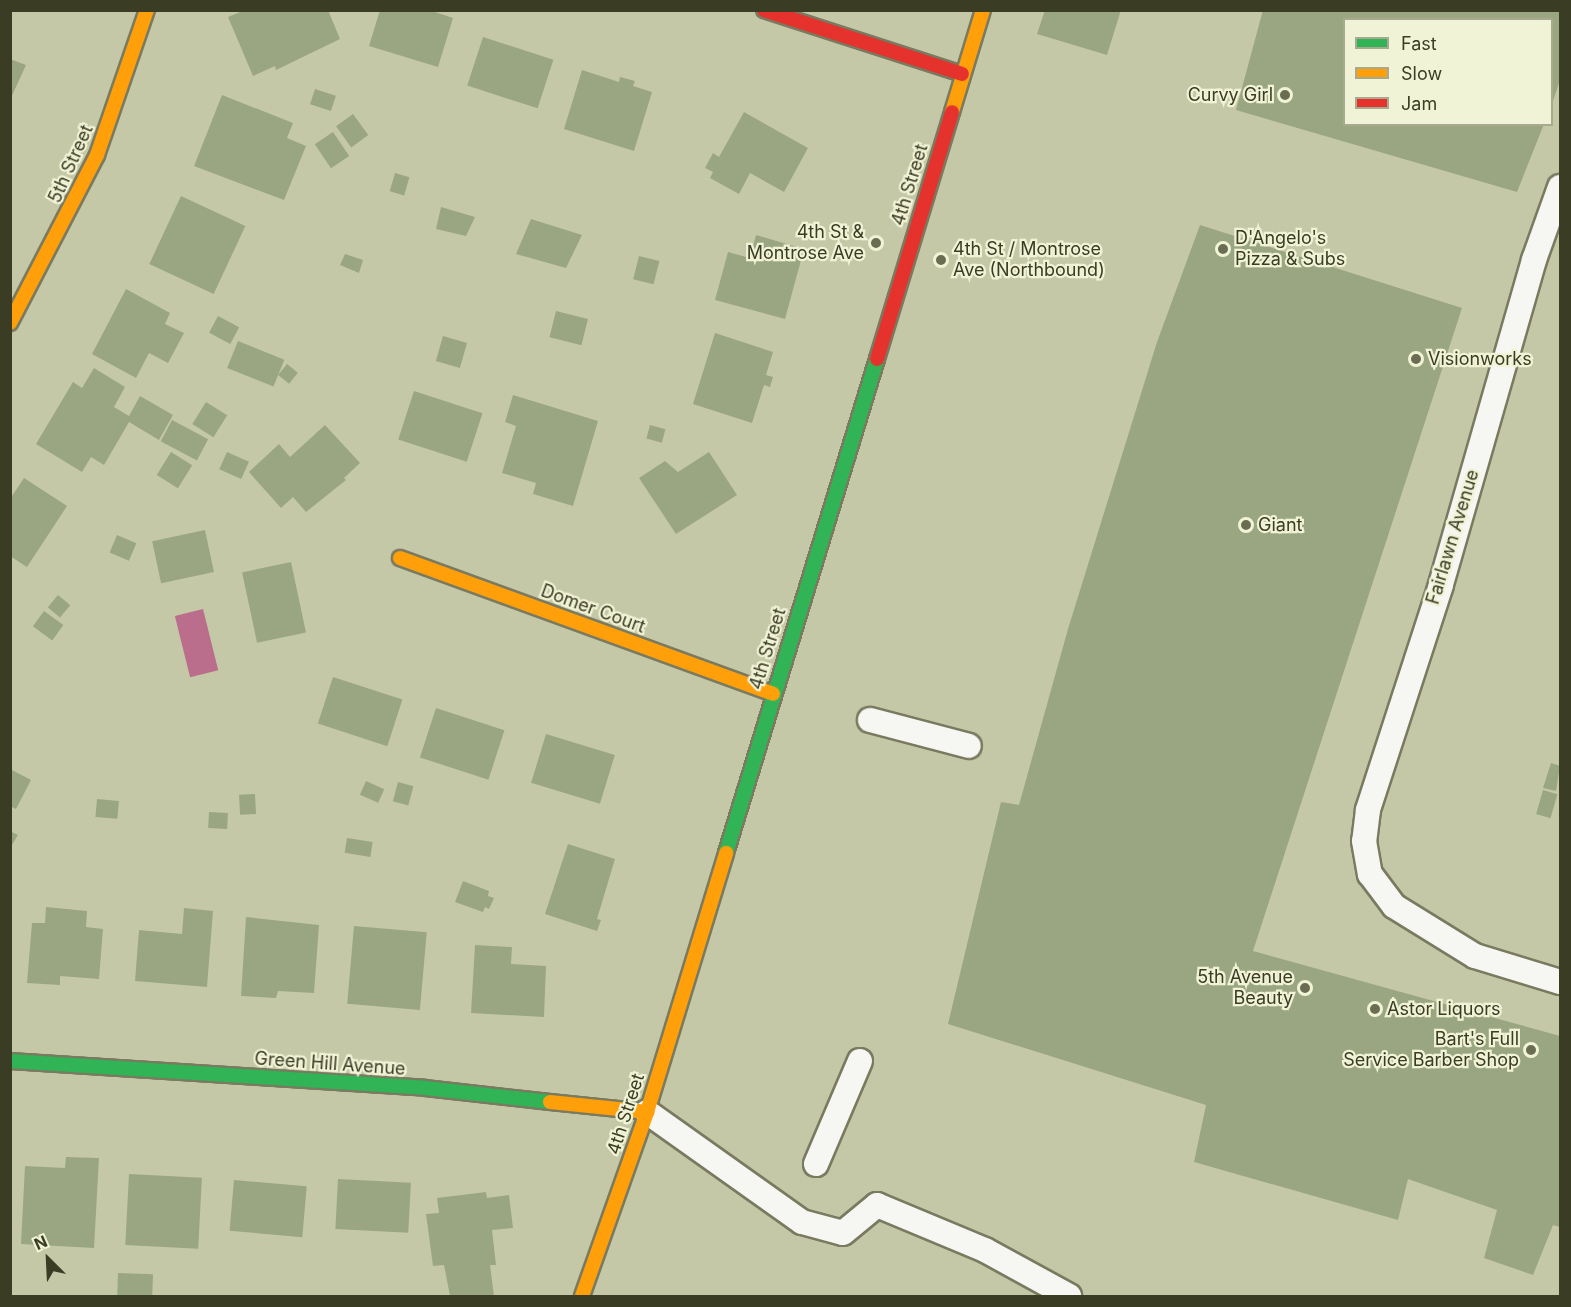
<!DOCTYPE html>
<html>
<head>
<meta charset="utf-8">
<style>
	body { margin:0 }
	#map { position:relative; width:1571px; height:1307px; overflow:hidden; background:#c5c8a6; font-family:Inter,sans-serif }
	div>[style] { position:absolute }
	.water>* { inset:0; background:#ba6e8b; transform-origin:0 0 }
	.building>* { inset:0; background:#9aa681; transform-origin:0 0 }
	.roads { filter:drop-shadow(2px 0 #797a60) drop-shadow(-2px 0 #797a60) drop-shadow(0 2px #797a60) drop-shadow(0 -2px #797a60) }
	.lane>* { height:24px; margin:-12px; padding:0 12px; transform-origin:12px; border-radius:12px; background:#f6f7f2 }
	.fast>* { height:14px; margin:-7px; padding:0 7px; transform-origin:7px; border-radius:7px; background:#30b455 }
	.slow>* { height:14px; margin:-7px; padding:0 7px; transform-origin:7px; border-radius:7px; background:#ff9f0a }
	.jam>* { height:14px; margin:-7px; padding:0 7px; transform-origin:7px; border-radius:7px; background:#e5322d }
	.dots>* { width:16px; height:16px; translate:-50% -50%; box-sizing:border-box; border:3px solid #f1f3d6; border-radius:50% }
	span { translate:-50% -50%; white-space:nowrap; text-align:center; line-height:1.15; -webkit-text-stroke:4.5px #f1f3d6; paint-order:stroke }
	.poi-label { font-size:18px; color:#3b3c24 }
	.right { translate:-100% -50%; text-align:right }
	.left { translate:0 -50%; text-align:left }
	.street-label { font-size:18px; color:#3b3c24 }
	.frame { position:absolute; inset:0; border:12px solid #3b3c24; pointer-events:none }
	.legend { position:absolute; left:1343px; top:18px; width:210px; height:108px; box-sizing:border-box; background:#f1f3d6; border:2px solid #a8aa8f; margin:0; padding:8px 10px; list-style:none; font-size:18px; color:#3b3c24 }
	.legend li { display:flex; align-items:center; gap:12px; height:30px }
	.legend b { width:30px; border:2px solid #a8aa8f }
	.north { position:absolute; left:18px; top:1229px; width:60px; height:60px; -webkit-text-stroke:4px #f1f3d6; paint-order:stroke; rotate:336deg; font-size:16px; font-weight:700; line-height:24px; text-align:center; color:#3b3c24 }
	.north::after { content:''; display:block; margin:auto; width:21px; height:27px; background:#3b3c24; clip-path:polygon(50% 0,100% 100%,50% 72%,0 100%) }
</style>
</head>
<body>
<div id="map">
	<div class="water">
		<div style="left:203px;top:609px;width:63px;height:29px;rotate:76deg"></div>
	</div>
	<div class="building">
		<div style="clip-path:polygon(245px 10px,328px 10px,340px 39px,276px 70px,275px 66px,253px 76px,228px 17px)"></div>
		<div style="clip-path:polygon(380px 10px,429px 10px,453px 18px,438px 67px,369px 46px)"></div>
		<div style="clip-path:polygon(1045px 10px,1121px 10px,1107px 55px,1037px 34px)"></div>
		<div style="clip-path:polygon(1263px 10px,1560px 10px,1560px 80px,1552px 104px,1552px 20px,1344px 20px,1344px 124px,1544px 124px,1517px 192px,1236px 110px)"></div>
		<div style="left:483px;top:37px;width:74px;height:51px;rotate:18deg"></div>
		<div style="clip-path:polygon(10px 59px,26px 65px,10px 100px)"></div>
		<div style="clip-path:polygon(582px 70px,619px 82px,620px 77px,635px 81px,633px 86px,652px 92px,634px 151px,564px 129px)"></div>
		<div style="left:315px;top:89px;width:22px;height:16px;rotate:18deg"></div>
		<div style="clip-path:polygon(222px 95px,293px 123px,287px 138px,306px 146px,284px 200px,194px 166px)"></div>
		<div style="clip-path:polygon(744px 112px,808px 148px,784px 192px,750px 173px,739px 194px,710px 178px,713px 172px,705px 168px,713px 153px,719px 157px)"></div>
		<div style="left:353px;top:114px;width:26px;height:21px;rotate:54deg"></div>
		<div style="left:333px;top:132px;width:29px;height:22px;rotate:56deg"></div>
		<div style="left:395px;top:173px;width:15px;height:19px;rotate:16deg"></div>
		<div style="left:181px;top:196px;width:71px;height:75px;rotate:25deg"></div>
		<div style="clip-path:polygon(441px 207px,475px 217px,466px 236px,436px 229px)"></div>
		<div style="clip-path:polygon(531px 219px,582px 235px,566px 268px,516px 254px)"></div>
		<div style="clip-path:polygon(1200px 225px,1462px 308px,1253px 951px,1560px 1036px,1560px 1227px,1553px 1225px,1533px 1275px,1484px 1258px,1497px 1210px,1408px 1179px,1398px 1220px,1194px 1162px,1206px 1105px,948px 1024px,1001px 802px,1019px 805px,1068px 629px,1157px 342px)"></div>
		<div style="clip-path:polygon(756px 235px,804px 249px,785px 319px,715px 300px,728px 252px,750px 258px)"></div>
		<div style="clip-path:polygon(345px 254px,363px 260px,359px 273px,340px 265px)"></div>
		<div style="left:639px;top:256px;width:21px;height:24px;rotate:14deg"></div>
		<div style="clip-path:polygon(126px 289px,170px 313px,165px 324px,184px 333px,168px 363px,149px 353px,136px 378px,92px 354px)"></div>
		<div style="left:556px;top:311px;width:33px;height:27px;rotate:14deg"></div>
		<div style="left:218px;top:316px;width:24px;height:19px;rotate:28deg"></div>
		<div style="clip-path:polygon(715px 333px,773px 352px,766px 375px,773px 377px,770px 387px,764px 385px,752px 423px,693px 404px)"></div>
		<div style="left:443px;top:336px;width:25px;height:26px;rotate:16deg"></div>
		<div style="left:238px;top:341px;width:50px;height:29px;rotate:22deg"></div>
		<div style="left:287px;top:364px;width:14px;height:14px;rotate:39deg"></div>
		<div style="clip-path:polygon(94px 368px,125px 387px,114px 407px,129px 416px,140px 396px,173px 415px,159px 440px,129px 422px,104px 465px,91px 457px,82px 472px,36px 444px,73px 382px,82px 388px)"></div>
		<div style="left:414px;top:391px;width:72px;height:51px;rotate:18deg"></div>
		<div style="clip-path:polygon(513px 395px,598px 421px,573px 506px,533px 494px,536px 483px,502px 473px,516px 426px,505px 422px)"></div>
		<div style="left:206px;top:402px;width:25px;height:26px;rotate:32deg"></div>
		<div style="left:172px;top:420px;width:41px;height:24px;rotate:28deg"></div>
		<div style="clip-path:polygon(325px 425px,360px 463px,344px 478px,346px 480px,306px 512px,293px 497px,281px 508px,249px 472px,279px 444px,290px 457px)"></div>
		<div style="left:650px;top:425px;width:16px;height:14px;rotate:15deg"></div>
		<div style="left:171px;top:452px;width:25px;height:27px;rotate:32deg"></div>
		<div style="left:227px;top:452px;width:24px;height:19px;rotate:24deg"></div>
		<div style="clip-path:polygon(709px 452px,737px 495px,676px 534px,639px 478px,665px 461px,678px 472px)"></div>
		<div style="clip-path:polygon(24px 478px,67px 506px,27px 567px,10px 556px,10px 499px)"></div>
		<div style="left:205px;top:530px;width:43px;height:54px;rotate:78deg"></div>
		<div style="left:117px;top:535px;width:21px;height:19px;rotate:23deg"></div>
		<div style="left:291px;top:562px;width:72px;height:50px;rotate:78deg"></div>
		<div style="left:58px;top:595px;width:16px;height:16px;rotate:40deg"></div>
		<div style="left:44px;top:611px;width:24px;height:19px;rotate:36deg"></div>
		<div style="left:333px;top:677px;width:73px;height:49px;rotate:18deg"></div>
		<div style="left:436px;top:708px;width:72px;height:52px;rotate:18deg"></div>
		<div style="left:546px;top:734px;width:72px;height:51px;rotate:17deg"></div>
		<div style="clip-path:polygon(1551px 763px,1560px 766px,1556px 791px,1543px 788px)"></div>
		<div style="clip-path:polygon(10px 769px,31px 780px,16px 809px,10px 806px)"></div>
		<div style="left:366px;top:781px;width:20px;height:15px;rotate:24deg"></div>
		<div style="left:398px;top:782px;width:16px;height:20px;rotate:15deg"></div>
		<div style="left:1543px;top:790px;width:15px;height:25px;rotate:16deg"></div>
		<div style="left:255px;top:794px;width:20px;height:16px;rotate:87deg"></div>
		<div style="left:97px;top:799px;width:22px;height:18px;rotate:5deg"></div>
		<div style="left:209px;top:812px;width:19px;height:16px;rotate:3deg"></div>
		<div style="clip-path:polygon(10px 831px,18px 835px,10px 848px)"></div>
		<div style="left:347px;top:838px;width:26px;height:15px;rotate:9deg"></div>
		<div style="clip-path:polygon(568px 844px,615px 859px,597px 919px,601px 920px,597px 931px,545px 914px)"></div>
		<div style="clip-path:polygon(463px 881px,489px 891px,488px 896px,494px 898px,489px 909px,485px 907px,483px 912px,455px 902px)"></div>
		<div style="clip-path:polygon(46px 907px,87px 911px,86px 927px,103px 929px,99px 979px,60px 976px,60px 985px,27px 983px,32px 923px,45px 923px)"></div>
		<div style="clip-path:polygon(184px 908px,213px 911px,207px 987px,135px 981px,139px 930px,182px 934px)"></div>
		<div style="clip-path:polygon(246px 917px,319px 925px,314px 993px,278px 991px,276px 998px,241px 996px)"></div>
		<div style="left:354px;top:926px;width:73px;height:78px;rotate:5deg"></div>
		<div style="clip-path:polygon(475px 945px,512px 947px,511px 964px,546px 966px,544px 1017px,471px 1013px)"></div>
		<div style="clip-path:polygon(66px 1157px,99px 1158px,94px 1248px,21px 1244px,25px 1166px,65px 1168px)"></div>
		<div style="left:129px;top:1174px;width:73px;height:71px;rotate:3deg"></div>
		<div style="left:338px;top:1179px;width:73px;height:50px;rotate:3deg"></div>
		<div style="left:234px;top:1180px;width:73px;height:51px;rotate:5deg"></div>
		<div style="clip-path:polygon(486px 1192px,487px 1198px,509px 1195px,513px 1228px,492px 1230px,496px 1265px,490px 1265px,494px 1296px,450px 1296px,444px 1265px,433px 1266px,426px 1214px,439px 1213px,437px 1198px)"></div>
		<div style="left:118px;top:1273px;width:35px;height:23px;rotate:2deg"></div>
	</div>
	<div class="roads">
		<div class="lane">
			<div style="left:1560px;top:187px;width:77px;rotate:109.6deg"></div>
			<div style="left:1534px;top:260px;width:338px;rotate:106deg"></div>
			<div style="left:1441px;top:585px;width:237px;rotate:108deg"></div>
			<div style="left:1368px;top:810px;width:31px;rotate:97deg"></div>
			<div style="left:1364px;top:841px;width:34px;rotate:80deg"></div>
			<div style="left:1370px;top:874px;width:40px;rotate:53deg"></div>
			<div style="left:1394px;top:906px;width:95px;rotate:31.7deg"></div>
			<div style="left:1475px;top:956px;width:89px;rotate:17deg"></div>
			<div style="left:870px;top:720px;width:102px;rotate:14.7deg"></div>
			<div style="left:647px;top:1112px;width:190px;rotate:35.4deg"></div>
			<div style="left:802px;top:1222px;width:42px;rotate:15deg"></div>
			<div style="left:843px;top:1233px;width:44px;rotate:-39.5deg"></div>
			<div style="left:877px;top:1205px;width:117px;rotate:22.6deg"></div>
			<div style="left:985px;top:1250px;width:96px;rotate:28.7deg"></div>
			<div style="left:816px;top:1164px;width:112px;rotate:-66.9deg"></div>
		</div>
		<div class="fast">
			<div style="left:726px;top:853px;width:517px;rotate:-73deg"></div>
			<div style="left:10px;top:1061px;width:416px;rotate:3.7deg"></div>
			<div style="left:425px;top:1088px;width:126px;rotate:6.4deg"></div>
		</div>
		<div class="slow">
			<div style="left:952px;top:112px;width:107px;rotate:-73.1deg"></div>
			<div style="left:10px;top:323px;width:189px;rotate:-62.6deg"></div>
			<div style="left:97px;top:155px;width:153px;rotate:-71deg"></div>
			<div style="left:400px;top:558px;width:397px;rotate:20deg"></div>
			<div style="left:550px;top:1102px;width:98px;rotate:5.9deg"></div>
			<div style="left:582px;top:1296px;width:195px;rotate:-70.5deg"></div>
			<div style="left:647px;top:1112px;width:271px;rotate:-73deg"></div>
		</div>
		<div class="jam">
			<div style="left:764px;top:10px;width:208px;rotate:17.9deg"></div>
			<div style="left:877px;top:359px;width:258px;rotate:-73.1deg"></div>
		</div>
	</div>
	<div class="dots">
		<div style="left:1285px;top:95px;background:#6b6d52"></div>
		<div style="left:876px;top:243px;background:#6b6d52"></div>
		<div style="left:1223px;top:249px;background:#6b6d52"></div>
		<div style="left:941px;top:260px;background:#6b6d52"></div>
		<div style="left:1416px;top:359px;background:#6b6d52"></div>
		<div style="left:1246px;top:525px;background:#6b6d52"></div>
		<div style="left:1305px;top:988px;background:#6b6d52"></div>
		<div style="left:1375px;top:1009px;background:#6b6d52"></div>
		<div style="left:1531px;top:1050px;background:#6b6d52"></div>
	</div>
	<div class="poi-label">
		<span class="right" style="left:1273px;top:95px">Curvy Girl</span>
		<span class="right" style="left:864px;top:243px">4th St &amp;<br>Montrose Ave</span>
		<span class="left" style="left:1235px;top:249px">D'Angelo's<br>Pizza &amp; Subs</span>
		<span class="left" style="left:953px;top:260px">4th St / Montrose<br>Ave (Northbound)</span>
		<span class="left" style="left:1428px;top:359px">Visionworks</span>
		<span class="left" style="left:1258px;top:525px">Giant</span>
		<span class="right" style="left:1293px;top:988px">5th Avenue<br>Beauty</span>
		<span class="left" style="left:1387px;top:1009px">Astor Liquors</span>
		<span class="right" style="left:1519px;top:1050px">Bart's Full<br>Service Barber Shop</span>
	</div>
	<div class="street-label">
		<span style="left:71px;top:164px;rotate:-66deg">5th Street</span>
		<span style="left:910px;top:185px;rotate:-73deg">4th Street</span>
		<span style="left:1453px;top:537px;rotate:-73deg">Fairlawn Avenue</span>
		<span style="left:593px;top:609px;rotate:20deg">Domer Court</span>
		<span style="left:768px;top:649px;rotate:-73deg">4th Street</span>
		<span style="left:330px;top:1064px;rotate:4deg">Green Hill Avenue</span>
		<span style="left:626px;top:1114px;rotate:-72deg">4th Street</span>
	</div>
	<div class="frame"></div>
	<ul class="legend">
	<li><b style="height:8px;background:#30b455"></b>Fast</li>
	<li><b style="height:8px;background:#ff9f0a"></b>Slow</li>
	<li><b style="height:8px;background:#e5322d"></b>Jam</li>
	</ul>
	<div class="north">N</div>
</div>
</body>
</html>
